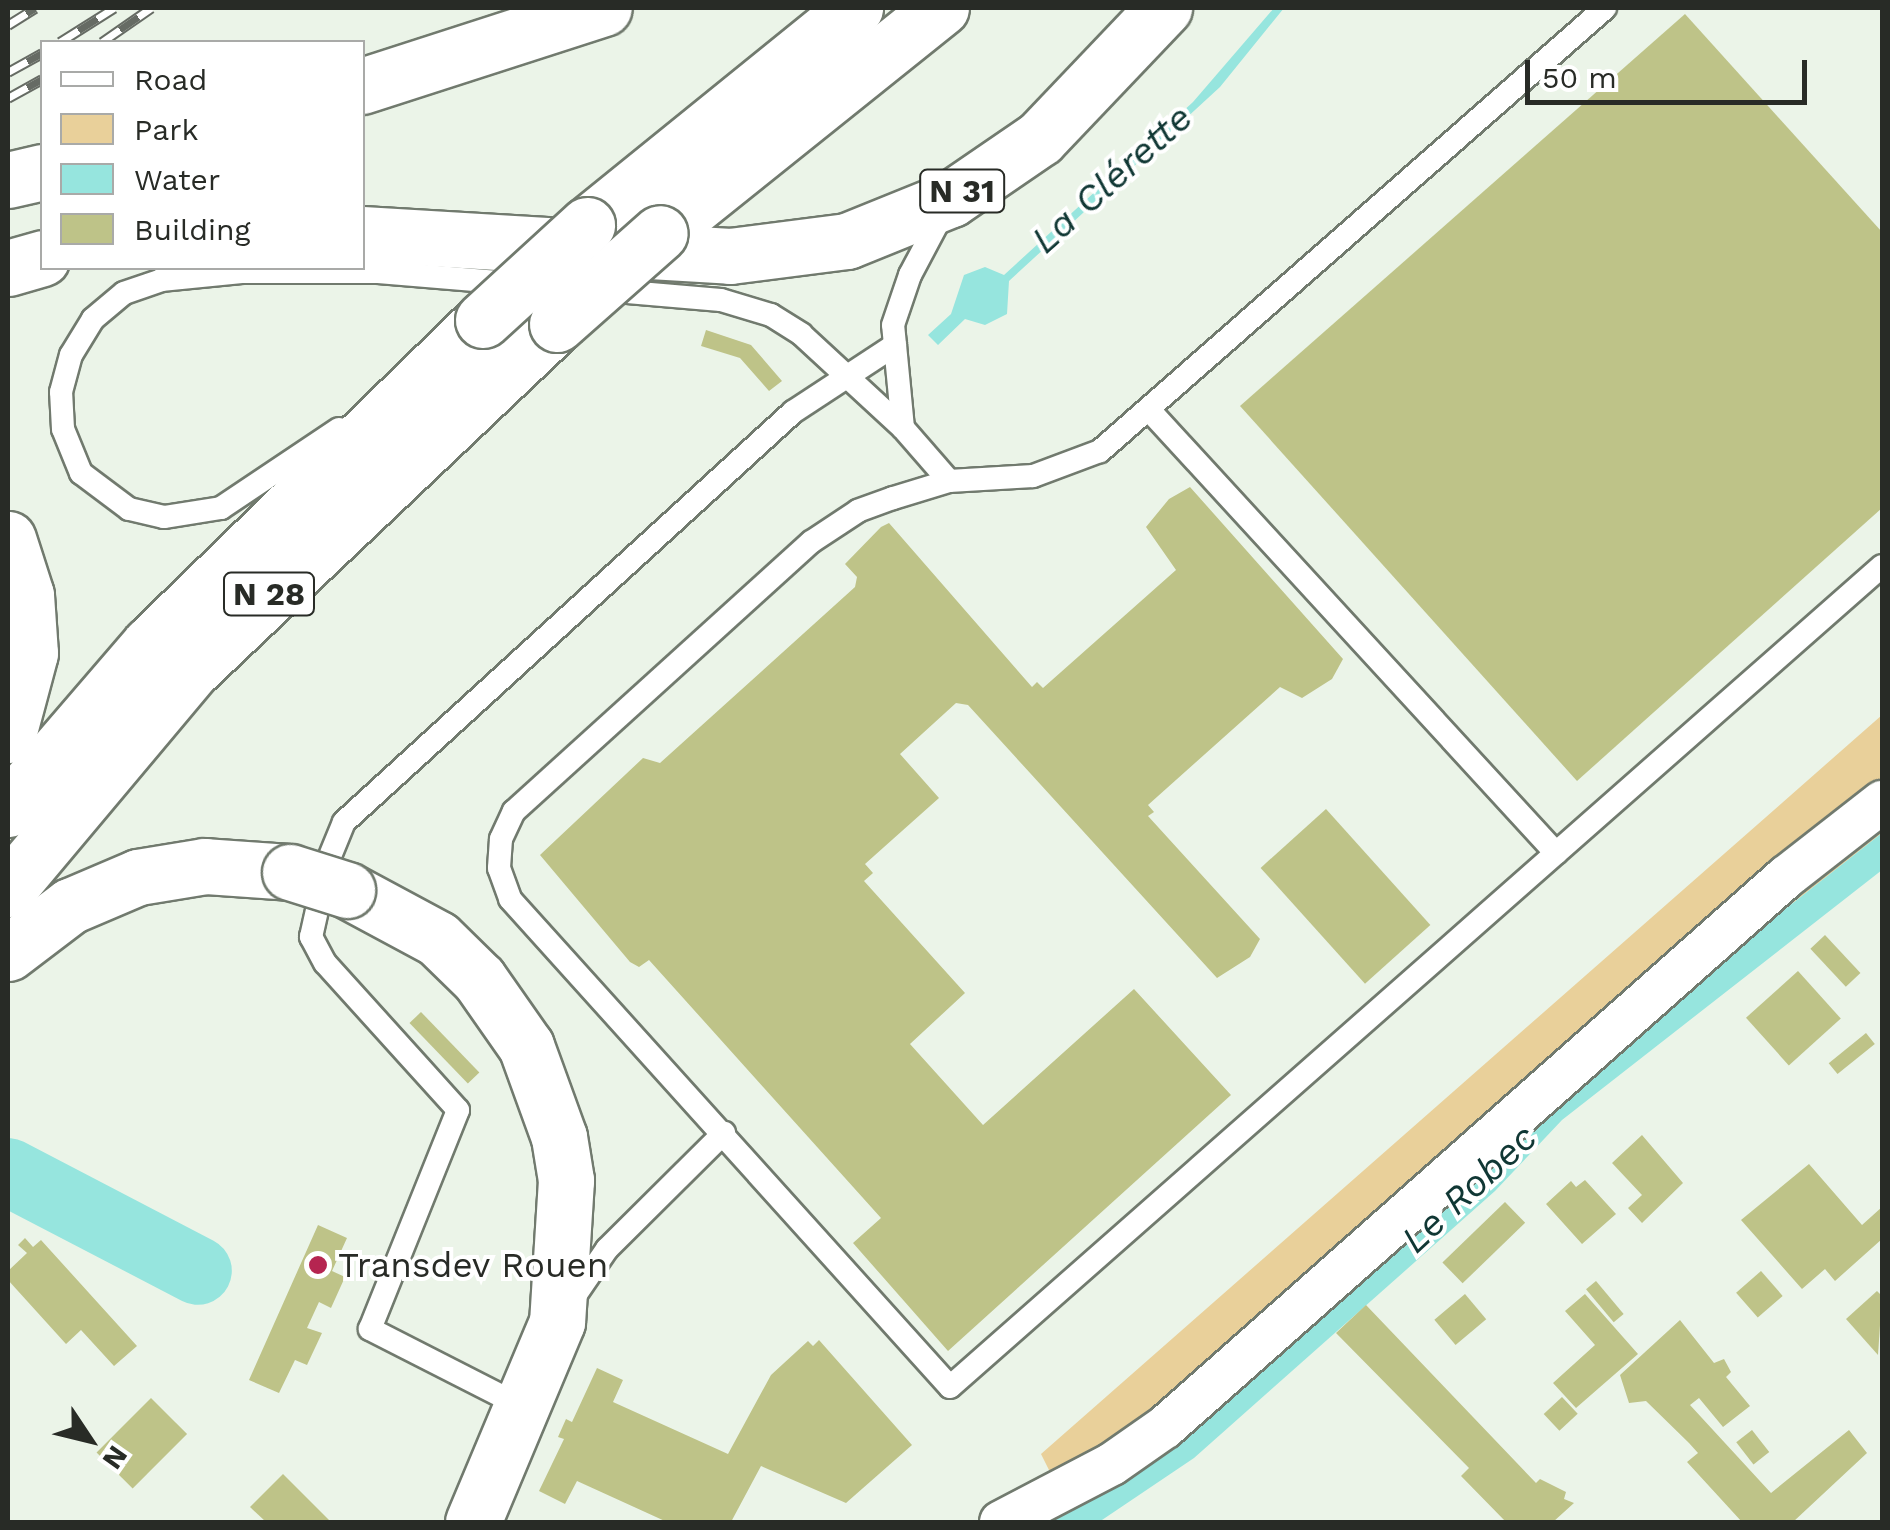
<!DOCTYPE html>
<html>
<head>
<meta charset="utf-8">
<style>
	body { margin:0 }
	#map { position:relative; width:1890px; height:1530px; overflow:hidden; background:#ebf4e8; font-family:"Work Sans",sans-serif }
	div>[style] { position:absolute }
	.green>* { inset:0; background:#e9d09a }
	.water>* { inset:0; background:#96e5de }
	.river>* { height:68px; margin:-34px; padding:0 34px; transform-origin:34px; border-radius:34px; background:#96e5de }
	.building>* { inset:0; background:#bec388; transform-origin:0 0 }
	.roads { filter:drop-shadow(2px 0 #717a6e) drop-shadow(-2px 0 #717a6e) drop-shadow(0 2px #717a6e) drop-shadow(0 -2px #717a6e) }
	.service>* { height:22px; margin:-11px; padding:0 11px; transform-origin:11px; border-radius:11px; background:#fff }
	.minor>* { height:42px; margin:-21px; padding:0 21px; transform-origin:21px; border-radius:21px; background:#fff }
	.tertiary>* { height:55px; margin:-27.5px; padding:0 27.5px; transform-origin:27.5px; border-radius:27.5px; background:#fff }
	.primary>* { height:55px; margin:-27.5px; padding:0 27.5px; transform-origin:27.5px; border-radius:27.5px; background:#fff }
	.trunk>* { height:55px; margin:-27.5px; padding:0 27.5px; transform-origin:27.5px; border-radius:27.5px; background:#fff }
	.rail>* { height:11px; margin-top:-5.5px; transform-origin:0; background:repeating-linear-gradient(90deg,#fff 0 22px,#666b64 0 44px); box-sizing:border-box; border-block:2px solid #666b64 }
	.bridges { filter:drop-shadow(2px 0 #717a6e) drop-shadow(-2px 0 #717a6e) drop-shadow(0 2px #717a6e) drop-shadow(0 -2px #717a6e) }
	.trunk-bridge>* { height:55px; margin:-27.5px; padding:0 27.5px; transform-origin:27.5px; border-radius:27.5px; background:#fff }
	.dots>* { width:28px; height:28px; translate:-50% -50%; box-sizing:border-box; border:5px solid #fff; border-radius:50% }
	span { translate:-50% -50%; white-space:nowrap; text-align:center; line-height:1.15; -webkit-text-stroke:8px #fff; paint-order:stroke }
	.shield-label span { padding:2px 8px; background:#fff; border:2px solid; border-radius:8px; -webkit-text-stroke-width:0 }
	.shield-label { font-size:32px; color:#282b26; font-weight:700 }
	.poi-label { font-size:35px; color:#282b26 }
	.left { translate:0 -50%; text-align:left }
	.water-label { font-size:38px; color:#103734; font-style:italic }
	.frame { position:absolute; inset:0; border:10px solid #282b26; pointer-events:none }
	.legend { position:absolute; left:40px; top:40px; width:325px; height:230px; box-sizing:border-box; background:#fff; border:2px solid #a9aaa8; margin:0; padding:12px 18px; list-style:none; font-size:30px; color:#282b26 }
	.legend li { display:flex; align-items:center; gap:20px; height:50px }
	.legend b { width:50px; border:2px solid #a9aaa8 }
	.north { position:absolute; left:40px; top:1390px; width:100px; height:100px; -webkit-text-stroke:8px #fff; paint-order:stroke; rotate:125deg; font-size:28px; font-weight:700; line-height:40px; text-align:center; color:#282b26 }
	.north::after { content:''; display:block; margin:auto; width:35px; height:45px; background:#282b26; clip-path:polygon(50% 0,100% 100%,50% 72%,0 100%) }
	.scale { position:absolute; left:1525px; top:60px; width:282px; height:45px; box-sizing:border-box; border:5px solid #282b26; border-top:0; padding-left:12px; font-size:30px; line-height:35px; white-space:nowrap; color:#282b26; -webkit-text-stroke:8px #fff; paint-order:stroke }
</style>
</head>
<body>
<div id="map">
	<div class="green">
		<div style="clip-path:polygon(1882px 715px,1882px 833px,1671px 999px,1069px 1510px,1041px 1454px)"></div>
	</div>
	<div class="water">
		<div style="clip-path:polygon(1274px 8px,1284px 8px,1220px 87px,1009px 281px,1007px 314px,985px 325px,965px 319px,938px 345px,928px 335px,951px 314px,964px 275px,985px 267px,1004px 275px,1193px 102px)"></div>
		<div style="clip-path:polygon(1882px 833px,1882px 870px,1562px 1120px,1495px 1191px,1194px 1458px,1099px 1522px,1045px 1522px,1114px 1484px,1671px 999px)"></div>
	</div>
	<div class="river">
		<div style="left:8px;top:1172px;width:214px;rotate:27.5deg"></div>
	</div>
	<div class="building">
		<div style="clip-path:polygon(1685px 14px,1882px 232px,1882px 508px,1577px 781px,1240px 406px)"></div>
		<div style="clip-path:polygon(706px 330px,751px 345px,782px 381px,769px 391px,740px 358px,701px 346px)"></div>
		<div style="clip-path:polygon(1190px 487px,1343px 659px,1332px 679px,1302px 698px,1280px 687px,1148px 805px,1154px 812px,1148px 816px,1260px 939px,1250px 957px,1217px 978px,968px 705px,956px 703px,900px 754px,939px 798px,865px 864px,873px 873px,864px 881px,965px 993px,910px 1044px,983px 1125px,1134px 989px,1231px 1095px,948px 1351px,853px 1243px,881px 1218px,649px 960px,639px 967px,630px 962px,540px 855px,643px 758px,660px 763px,855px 587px,857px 577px,845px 564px,881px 527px,889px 523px,1032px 687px,1037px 682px,1043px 688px,1176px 570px,1146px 527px,1169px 499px)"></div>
		<div style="left:1326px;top:809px;width:156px;height:88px;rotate:48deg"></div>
		<div style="left:1825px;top:935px;width:52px;height:20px;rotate:47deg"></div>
		<div style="left:1798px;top:971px;width:64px;height:70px;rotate:48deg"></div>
		<div style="left:421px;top:1012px;width:84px;height:16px;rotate:46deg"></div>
		<div style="left:1866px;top:1033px;width:14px;height:48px;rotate:51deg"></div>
		<div style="clip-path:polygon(1642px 1135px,1683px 1183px,1642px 1223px,1628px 1208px,1642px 1195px,1612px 1163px)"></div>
		<div style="clip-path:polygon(1809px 1164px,1862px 1225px,1882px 1207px,1882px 1239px,1835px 1281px,1825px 1269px,1802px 1289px,1741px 1220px)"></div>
		<div style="clip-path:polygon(1585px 1180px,1616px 1214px,1582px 1244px,1546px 1204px,1571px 1181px,1576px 1187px)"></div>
		<div style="left:1505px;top:1202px;width:29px;height:87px;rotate:46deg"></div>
		<div style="clip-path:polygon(318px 1225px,347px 1238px,332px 1271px,345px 1277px,331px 1308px,319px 1302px,307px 1328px,322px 1333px,307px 1365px,295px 1360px,279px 1393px,249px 1380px)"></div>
		<div style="clip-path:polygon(25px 1238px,33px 1247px,41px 1240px,137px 1346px,114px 1366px,81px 1330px,66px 1344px,8px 1280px,8px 1271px,27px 1253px,18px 1245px)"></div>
		<div style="left:1761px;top:1271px;width:33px;height:33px;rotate:49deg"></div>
		<div style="left:1596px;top:1281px;width:43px;height:13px;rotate:50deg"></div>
		<div style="clip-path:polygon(1877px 1291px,1882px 1296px,1878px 1355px,1846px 1319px)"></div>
		<div style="left:1465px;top:1294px;width:33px;height:40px;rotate:50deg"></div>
		<div style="clip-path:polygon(1585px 1294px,1638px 1354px,1576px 1408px,1553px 1383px,1595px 1345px,1565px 1311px)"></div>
		<div style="clip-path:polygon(1366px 1305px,1536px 1483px,1540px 1479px,1566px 1492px,1564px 1499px,1574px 1503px,1553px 1522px,1506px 1522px,1461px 1476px,1469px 1468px,1336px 1333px)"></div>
		<div style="clip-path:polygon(1680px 1320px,1714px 1363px,1724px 1359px,1731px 1372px,1726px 1377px,1750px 1406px,1723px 1427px,1699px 1398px,1690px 1405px,1771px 1493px,1849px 1430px,1867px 1453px,1793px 1522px,1742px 1522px,1687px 1462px,1698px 1453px,1689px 1443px,1646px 1401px,1629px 1403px,1620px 1375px)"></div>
		<div style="clip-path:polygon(819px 1340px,912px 1445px,846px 1503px,761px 1466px,731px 1522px,667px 1522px,577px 1481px,565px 1504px,539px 1491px,564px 1439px,558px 1437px,566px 1419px,572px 1422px,597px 1368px,623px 1380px,613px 1402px,728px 1454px,771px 1375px,808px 1341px,813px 1346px)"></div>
		<div style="left:1562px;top:1397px;width:23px;height:25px;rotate:47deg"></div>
		<div style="left:151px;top:1398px;width:51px;height:77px;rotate:45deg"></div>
		<div style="left:1752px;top:1430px;width:28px;height:20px;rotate:52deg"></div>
		<div style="clip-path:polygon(283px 1474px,331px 1522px,266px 1522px,250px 1507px)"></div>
	</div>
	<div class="roads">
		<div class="service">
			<div style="left:1605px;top:8px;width:672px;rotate:138.74deg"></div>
			<div style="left:1100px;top:451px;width:72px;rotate:159.5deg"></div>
			<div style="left:1033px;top:476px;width:84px;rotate:176.6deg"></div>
			<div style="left:949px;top:481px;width:59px;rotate:163.1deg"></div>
			<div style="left:893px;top:498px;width:37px;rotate:160deg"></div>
			<div style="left:858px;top:511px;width:56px;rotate:146.6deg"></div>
			<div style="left:811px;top:542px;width:401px;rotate:137.8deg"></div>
			<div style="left:514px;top:811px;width:31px;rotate:115deg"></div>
			<div style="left:501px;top:839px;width:29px;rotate:94deg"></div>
			<div style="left:499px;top:868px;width:33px;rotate:70deg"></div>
			<div style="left:510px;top:899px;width:657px;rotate:47.96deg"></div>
			<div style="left:950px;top:1387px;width:1242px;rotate:-41.38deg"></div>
			<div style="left:604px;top:290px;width:117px;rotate:4.9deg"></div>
			<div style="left:721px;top:300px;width:52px;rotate:16.7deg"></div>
			<div style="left:771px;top:315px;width:36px;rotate:32deg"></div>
			<div style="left:801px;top:334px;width:139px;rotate:42.7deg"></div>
			<div style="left:903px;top:428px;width:70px;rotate:49deg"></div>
			<div style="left:1151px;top:412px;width:599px;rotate:47.44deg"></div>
			<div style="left:903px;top:428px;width:103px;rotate:-95.5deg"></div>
			<div style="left:893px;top:325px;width:53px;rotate:-71.2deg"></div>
			<div style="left:910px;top:275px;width:70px;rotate:-62deg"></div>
			<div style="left:339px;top:429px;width:142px;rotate:146.2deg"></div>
			<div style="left:221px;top:508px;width:58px;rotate:171deg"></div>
			<div style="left:164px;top:517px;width:36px;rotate:-167deg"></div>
			<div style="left:129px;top:509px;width:60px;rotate:-143.1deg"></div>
			<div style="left:81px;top:473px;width:48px;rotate:-112.2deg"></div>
			<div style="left:63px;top:429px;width:37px;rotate:-93deg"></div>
			<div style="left:61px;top:392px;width:38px;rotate:-75deg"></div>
			<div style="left:71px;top:355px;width:42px;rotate:-58.6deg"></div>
			<div style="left:93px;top:319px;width:40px;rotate:-40deg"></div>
			<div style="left:124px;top:293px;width:39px;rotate:-19deg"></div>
			<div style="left:161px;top:280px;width:81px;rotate:-5.6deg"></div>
			<div style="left:242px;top:272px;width:135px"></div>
			<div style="left:377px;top:272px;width:135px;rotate:4.7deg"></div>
			<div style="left:570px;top:1303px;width:65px;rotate:-55.6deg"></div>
			<div style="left:607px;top:1249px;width:165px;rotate:-44.8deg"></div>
			<div style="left:523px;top:1407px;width:172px;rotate:-153deg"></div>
			<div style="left:370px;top:1329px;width:236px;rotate:-68.1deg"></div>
			<div style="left:458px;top:1110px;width:198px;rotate:-132.1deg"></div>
			<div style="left:325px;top:963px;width:30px;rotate:-118deg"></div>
			<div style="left:311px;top:937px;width:78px;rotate:-77.4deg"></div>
			<div style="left:328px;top:861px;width:42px;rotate:-67.7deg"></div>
			<div style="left:344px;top:822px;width:608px;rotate:-42.4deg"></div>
			<div style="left:793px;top:412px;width:122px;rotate:-33.3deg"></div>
		</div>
		<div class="minor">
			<div style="left:1001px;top:1522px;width:125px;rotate:-27.6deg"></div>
			<div style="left:1112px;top:1464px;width:65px;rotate:-34.9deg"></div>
			<div style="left:1165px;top:1427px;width:830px;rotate:-41.53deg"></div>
			<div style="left:1786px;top:877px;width:122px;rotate:-38deg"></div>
		</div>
		<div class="tertiary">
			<div style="left:473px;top:1522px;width:217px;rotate:-67.2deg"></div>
		</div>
		<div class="primary">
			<div style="left:8px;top:180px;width:35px;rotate:-13deg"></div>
		</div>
		<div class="trunk">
			<div style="left:362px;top:86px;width:254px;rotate:-17.9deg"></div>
			<div style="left:587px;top:225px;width:345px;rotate:-39deg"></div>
			<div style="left:660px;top:233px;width:360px;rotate:-38.7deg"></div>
			<div style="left:362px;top:234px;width:369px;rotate:3.4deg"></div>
			<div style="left:730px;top:256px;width:118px;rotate:-7.3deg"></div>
			<div style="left:847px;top:241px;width:112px;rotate:-22deg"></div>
			<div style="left:951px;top:199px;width:108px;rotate:-34.4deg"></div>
			<div style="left:1040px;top:138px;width:180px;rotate:-46.4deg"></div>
			<div style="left:8px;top:268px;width:35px;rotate:-16deg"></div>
			<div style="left:8px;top:539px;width:59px;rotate:72.2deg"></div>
			<div style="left:26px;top:595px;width:58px;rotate:86.1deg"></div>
			<div style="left:30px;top:653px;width:85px;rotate:105deg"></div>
			<div style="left:8px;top:809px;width:218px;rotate:-49.3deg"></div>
			<div style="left:150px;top:644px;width:465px;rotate:-44.2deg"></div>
			<div style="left:8px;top:889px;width:286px;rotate:-50deg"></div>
			<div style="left:192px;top:670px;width:503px;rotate:-43.47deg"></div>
			<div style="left:347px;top:890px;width:103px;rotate:28.3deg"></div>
			<div style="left:438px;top:939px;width:57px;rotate:44.3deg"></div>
			<div style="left:479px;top:979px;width:82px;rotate:55deg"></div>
			<div style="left:526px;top:1046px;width:97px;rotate:70.1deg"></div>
			<div style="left:559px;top:1137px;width:44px;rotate:80.8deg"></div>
			<div style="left:566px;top:1180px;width:142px;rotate:93.6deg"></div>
			<div style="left:8px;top:953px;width:78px;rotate:-37.2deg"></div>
			<div style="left:70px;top:906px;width:74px;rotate:-23.1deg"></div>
			<div style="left:138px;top:877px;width:68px;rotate:-9.3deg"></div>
			<div style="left:205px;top:866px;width:85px;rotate:4deg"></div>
		</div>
	</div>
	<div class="rail">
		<div style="left:8px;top:25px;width:32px;rotate:-32deg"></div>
		<div style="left:60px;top:42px;width:64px;rotate:-32.2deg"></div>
		<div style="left:102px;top:42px;width:60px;rotate:-34.8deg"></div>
		<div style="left:8px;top:72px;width:39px;rotate:-29deg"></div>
		<div style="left:8px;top:98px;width:39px;rotate:-29deg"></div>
	</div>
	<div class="bridges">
		<div class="trunk-bridge">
			<div style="left:483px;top:320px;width:141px;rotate:-42.4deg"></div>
			<div style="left:557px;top:324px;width:137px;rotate:-41.5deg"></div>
			<div style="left:290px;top:872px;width:60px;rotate:17.5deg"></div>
		</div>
	</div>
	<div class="dots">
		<div style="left:318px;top:1265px;background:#b52550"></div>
	</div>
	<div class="shield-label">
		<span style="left:962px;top:191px">N 31</span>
		<span style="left:269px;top:594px">N 28</span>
	</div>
	<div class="poi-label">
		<span class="left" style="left:338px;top:1265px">Transdev Rouen</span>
	</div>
	<div class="water-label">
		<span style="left:1112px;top:179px;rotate:-42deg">La Clérette</span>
		<span style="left:1469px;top:1189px;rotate:-43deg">Le Robec</span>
	</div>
	<div class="frame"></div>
	<ul class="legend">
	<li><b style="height:12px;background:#fff"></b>Road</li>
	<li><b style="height:28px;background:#e9d09a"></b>Park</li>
	<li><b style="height:28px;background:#96e5de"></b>Water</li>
	<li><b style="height:28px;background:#bec388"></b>Building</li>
	</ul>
	<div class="north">N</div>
	<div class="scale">50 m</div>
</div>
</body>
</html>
